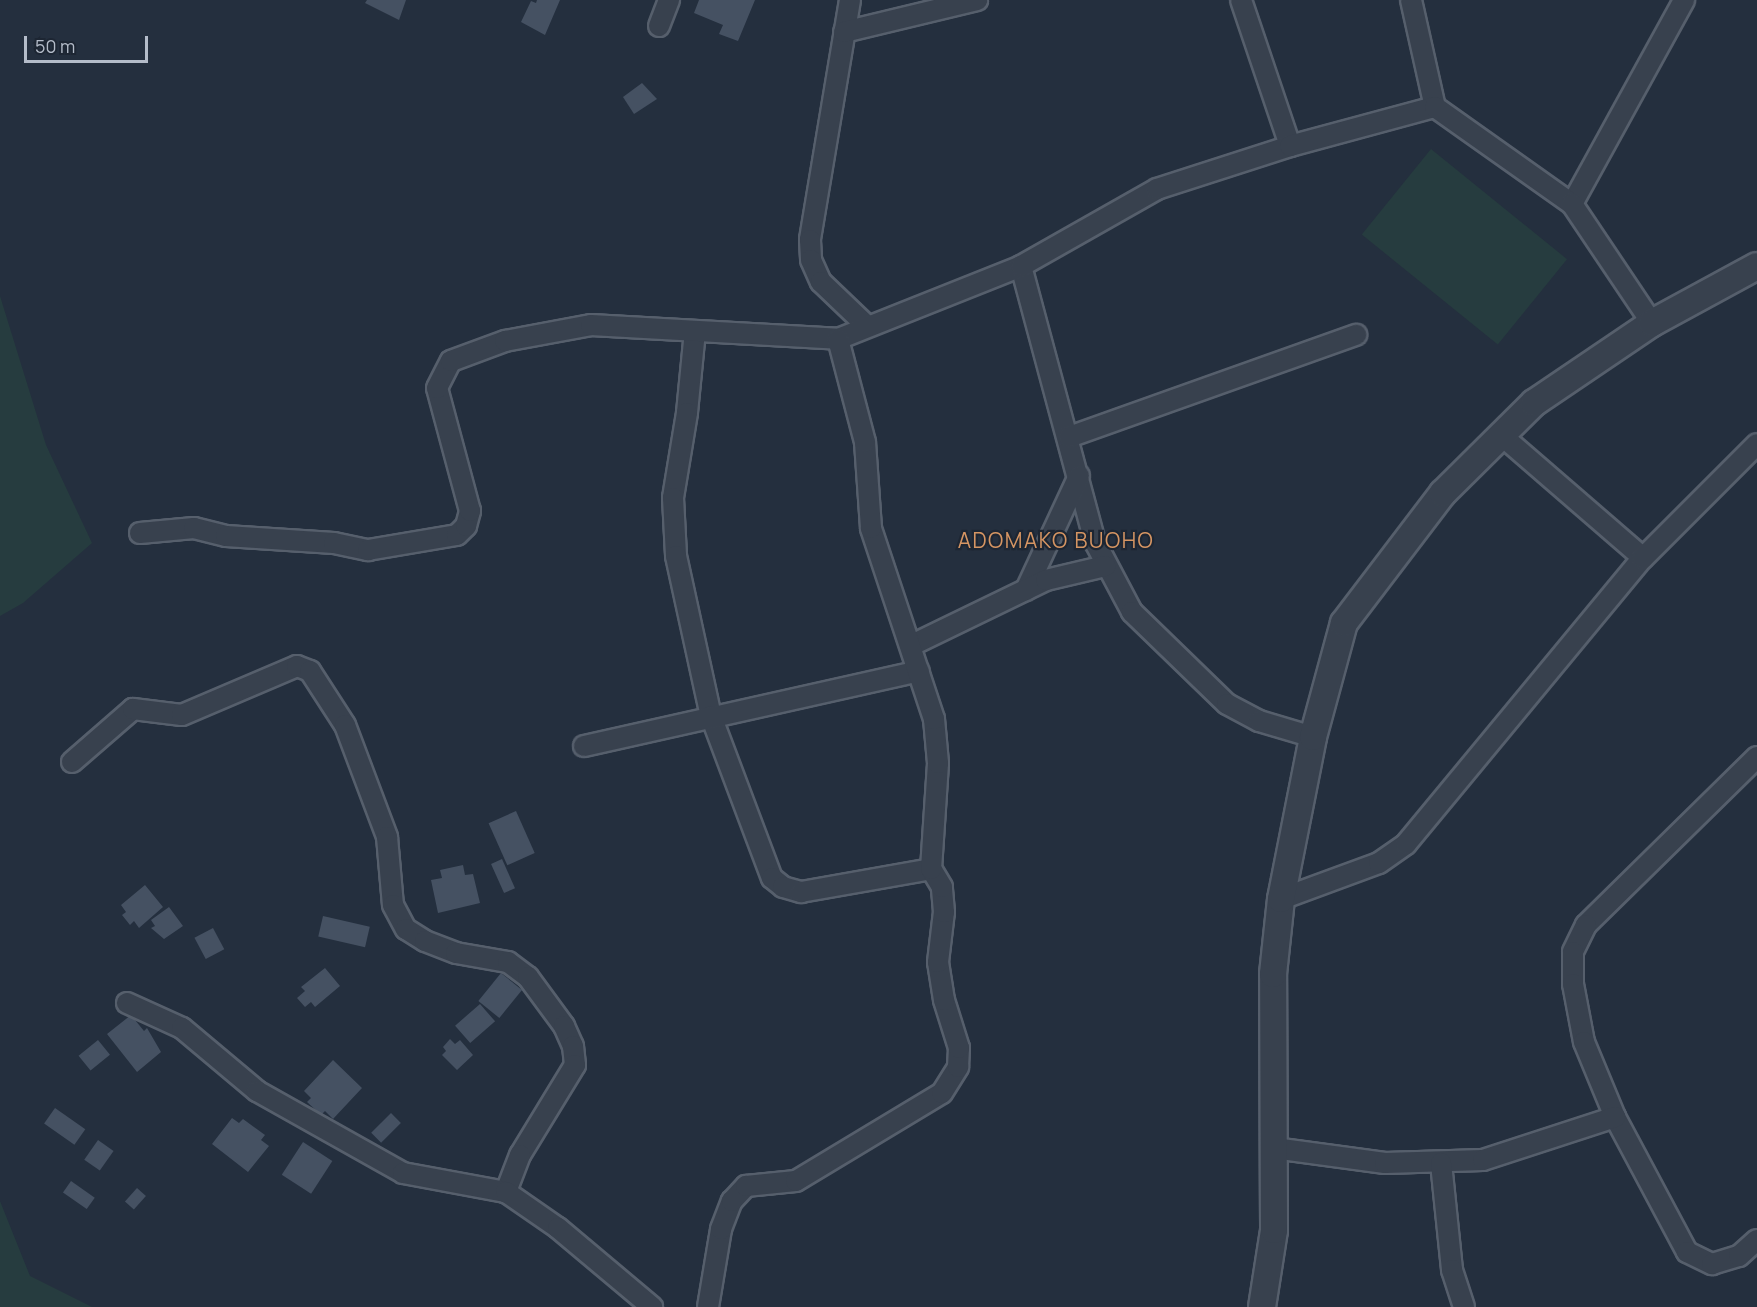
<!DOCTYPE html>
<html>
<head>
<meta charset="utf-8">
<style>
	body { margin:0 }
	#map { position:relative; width:1757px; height:1307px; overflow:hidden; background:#242f3e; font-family:Manrope,sans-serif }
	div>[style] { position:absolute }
	.green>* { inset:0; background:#263c3f; transform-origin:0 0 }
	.building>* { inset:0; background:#455162; transform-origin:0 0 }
	.roads { filter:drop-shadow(2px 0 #565f6c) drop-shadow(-2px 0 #565f6c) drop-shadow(0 2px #565f6c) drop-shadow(0 -2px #565f6c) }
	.minor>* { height:20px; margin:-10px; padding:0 10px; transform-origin:10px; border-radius:10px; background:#38414e }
	.tertiary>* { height:26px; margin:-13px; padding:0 13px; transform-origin:13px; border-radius:13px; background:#38414e }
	span { translate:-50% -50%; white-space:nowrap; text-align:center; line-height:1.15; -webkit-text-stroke:4.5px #1d2633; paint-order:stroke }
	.quarter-label { font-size:21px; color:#d59563; letter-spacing:1.5px }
	.scale { position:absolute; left:24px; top:36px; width:124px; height:27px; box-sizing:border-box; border:3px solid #b4bcc9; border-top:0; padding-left:8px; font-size:18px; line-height:21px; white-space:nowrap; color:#b4bcc9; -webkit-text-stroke:4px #1d2633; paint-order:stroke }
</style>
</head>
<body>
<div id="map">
	<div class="green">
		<div style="left:1431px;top:149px;width:175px;height:110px;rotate:39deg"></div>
		<div style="clip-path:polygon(0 296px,46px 445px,92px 543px,23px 603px,0 616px)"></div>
		<div style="clip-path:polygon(0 1201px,30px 1276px,92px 1307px,0 1307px)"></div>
	</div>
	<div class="building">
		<div style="clip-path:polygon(367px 0,406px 0,399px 20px,365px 3px)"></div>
		<div style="clip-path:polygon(537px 0,560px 0,545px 35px,521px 22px,531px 1px,536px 3px)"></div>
		<div style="clip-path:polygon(699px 0,755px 0,738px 41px,719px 34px,723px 25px,694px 13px)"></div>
		<div style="clip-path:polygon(642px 83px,657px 99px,634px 114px,623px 97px)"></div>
		<div style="left:516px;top:811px;width:46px;height:30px;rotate:66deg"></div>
		<div style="left:502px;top:859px;width:32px;height:12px;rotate:66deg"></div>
		<div style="clip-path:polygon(463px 865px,465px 875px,473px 874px,480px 903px,438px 913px,431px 880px,442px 878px,440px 870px)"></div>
		<div style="clip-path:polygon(145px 885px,163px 907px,139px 928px,134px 921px,130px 925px,122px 915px,126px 912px,121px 905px)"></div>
		<div style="clip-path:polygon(169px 907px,183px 926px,164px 939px,151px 928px,155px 926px,151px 920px)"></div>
		<div style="left:323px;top:916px;width:48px;height:21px;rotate:13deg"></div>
		<div style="left:213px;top:928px;width:24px;height:21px;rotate:62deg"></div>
		<div style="clip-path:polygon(325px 968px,340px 986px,315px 1007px,311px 1002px,305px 1007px,297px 998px,305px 991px,301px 987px)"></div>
		<div style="left:501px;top:973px;width:27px;height:36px;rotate:39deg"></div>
		<div style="left:480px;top:1004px;width:23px;height:33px;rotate:49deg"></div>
		<div style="clip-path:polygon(131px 1015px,144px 1031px,147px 1028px,161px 1052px,137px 1072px,107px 1034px)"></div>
		<div style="clip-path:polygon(450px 1039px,455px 1044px,460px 1040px,473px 1055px,457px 1070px,442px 1055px,446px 1051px,443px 1047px)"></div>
		<div style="left:98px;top:1040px;width:19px;height:25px;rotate:51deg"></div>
		<div style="clip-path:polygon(333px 1060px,362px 1088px,333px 1119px,325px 1111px,321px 1115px,307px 1102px,311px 1098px,304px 1091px)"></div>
		<div style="left:55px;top:1108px;width:37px;height:19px;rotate:35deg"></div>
		<div style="left:391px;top:1113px;width:14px;height:28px;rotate:45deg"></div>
		<div style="clip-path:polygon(232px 1118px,239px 1123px,243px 1119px,265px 1135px,261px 1140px,269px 1146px,248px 1172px,212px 1144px)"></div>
		<div style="left:98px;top:1140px;width:19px;height:24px;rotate:35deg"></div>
		<div style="left:303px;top:1142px;width:35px;height:39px;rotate:33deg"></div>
		<div style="left:71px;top:1181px;width:29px;height:14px;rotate:35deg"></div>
		<div style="left:137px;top:1188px;width:12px;height:18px;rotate:42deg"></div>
	</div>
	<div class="roads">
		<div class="minor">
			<div style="left:850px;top:0;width:243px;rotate:99.5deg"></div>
			<div style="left:810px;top:240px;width:20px;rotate:87deg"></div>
			<div style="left:811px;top:260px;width:24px;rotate:66deg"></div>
			<div style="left:821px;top:282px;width:64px;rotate:43.7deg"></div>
			<div style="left:1241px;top:0;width:154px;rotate:71.4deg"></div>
			<div style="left:1411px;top:0;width:110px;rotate:77.4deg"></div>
			<div style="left:659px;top:26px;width:28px;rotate:-69deg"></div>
			<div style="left:844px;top:32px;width:137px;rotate:-13.5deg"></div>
			<div style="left:1572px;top:204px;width:233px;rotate:-61.2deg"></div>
			<div style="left:1021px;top:266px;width:286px;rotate:75deg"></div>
			<div style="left:1095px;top:542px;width:79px;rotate:62.1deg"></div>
			<div style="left:1132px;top:612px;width:132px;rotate:44.1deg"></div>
			<div style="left:1227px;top:704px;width:36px;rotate:28deg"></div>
			<div style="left:1259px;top:721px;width:56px;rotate:16.5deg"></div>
			<div style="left:695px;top:331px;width:82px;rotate:95.6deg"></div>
			<div style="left:687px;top:413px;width:86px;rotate:99.4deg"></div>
			<div style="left:673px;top:498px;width:58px;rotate:87deg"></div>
			<div style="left:676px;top:556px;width:164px;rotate:77.7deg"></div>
			<div style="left:711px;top:716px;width:173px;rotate:69.4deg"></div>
			<div style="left:772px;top:878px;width:14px;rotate:39deg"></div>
			<div style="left:783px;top:887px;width:19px;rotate:16deg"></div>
			<div style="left:801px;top:892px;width:132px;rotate:-10deg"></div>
			<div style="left:1500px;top:434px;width:189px;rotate:40.9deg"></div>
			<div style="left:1069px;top:437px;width:305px;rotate:-19.6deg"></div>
			<div style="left:140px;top:533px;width:54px;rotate:-5.3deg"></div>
			<div style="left:194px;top:528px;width:33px;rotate:14deg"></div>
			<div style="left:226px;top:536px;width:108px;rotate:3.7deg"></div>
			<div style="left:334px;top:543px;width:35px;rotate:12deg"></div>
			<div style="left:368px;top:550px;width:90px;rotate:-9.6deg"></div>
			<div style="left:457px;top:535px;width:13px;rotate:-45deg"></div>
			<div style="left:466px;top:526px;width:16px;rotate:-75deg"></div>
			<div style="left:470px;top:511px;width:127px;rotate:-105deg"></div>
			<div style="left:437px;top:388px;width:30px;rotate:-63deg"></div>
			<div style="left:451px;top:361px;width:58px;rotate:-20.3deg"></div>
			<div style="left:505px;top:341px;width:87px;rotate:-10.5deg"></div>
			<div style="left:591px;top:325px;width:247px;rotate:3.2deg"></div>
			<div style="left:838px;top:339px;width:197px;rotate:-21.7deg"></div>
			<div style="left:1021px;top:266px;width:156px;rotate:-29.5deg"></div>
			<div style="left:1157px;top:189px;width:140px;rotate:-17.9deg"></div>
			<div style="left:1290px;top:146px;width:150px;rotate:-15.1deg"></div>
			<div style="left:1435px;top:107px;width:168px;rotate:35.3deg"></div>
			<div style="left:1572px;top:204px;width:143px;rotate:56.1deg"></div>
			<div style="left:1026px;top:590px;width:126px;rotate:-65.1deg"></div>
			<div style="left:912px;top:645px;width:149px;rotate:-25.9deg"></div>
			<div style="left:1046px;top:580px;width:61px;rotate:-13.3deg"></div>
			<div style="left:584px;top:746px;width:343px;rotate:-12.6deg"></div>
			<div style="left:1757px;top:757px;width:240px;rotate:135.5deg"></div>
			<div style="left:1586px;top:925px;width:30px;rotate:116deg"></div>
			<div style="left:1573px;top:952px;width:32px;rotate:90deg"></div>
			<div style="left:1573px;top:984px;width:59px;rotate:79.3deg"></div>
			<div style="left:1584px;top:1042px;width:81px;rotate:67.5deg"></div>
			<div style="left:1615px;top:1117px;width:153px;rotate:61.9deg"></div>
			<div style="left:1687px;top:1252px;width:28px;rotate:26deg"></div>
			<div style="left:1712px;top:1264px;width:28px;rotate:-17deg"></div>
			<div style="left:1739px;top:1256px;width:24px;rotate:-42deg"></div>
			<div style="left:72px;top:762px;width:81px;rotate:-41deg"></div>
			<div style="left:133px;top:709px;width:49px;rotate:7deg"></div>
			<div style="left:182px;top:715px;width:125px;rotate:-23.1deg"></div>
			<div style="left:297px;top:666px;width:14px;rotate:21deg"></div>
			<div style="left:310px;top:671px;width:64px;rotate:57.1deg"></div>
			<div style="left:345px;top:725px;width:120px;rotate:69.4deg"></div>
			<div style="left:387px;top:837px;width:68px;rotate:85deg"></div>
			<div style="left:393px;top:905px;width:27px;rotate:62deg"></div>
			<div style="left:406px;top:929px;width:22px;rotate:32deg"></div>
			<div style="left:425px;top:941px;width:33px;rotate:21deg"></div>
			<div style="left:456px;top:953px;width:53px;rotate:9.8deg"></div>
			<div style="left:508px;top:962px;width:25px;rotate:37deg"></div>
			<div style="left:528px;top:977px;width:61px;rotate:53.7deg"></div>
			<div style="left:564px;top:1026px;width:22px;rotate:66deg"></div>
			<div style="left:573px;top:1046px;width:19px;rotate:84deg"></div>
			<div style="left:575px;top:1065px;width:105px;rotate:121.4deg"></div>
			<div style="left:520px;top:1155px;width:40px;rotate:111deg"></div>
			<div style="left:1281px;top:899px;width:104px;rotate:-20.2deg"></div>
			<div style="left:1379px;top:863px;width:33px;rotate:-35deg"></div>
			<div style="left:1406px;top:844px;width:371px;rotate:-50.4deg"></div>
			<div style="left:1643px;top:558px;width:161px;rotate:-45deg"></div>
			<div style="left:127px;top:1003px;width:60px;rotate:24.4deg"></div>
			<div style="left:182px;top:1028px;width:98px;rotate:40deg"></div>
			<div style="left:257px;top:1091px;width:167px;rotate:29.3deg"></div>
			<div style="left:403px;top:1173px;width:105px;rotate:10.5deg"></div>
			<div style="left:506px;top:1192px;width:63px;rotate:34.7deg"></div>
			<div style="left:558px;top:1228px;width:123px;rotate:40deg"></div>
			<div style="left:1274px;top:1148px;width:112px;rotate:7.7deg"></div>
			<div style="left:1385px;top:1163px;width:98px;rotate:-1.8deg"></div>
			<div style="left:1483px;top:1160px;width:139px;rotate:-18deg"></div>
			<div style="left:1441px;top:1163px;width:108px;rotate:84.1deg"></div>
			<div style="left:1452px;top:1270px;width:39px;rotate:72deg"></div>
			<div style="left:708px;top:1307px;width:79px;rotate:-80.5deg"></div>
			<div style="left:721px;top:1229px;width:30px;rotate:-69deg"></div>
			<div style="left:732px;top:1201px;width:21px;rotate:-47deg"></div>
			<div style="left:746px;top:1186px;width:50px;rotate:-5.7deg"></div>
			<div style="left:796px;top:1181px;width:170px;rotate:-31.1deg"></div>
			<div style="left:942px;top:1093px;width:31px;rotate:-58deg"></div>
			<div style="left:958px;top:1067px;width:19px;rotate:-87deg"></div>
			<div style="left:959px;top:1048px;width:50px;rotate:-107.4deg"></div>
			<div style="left:944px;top:1000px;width:38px;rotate:-99deg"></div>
			<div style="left:938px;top:962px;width:50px;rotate:-83.2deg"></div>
			<div style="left:944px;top:912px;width:25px;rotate:-95deg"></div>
			<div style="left:942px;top:887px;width:21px;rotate:-121deg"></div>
			<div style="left:931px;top:869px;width:106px;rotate:-86.2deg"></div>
			<div style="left:938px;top:763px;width:44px;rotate:-95.2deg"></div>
			<div style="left:934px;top:719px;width:201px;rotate:-108.3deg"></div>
			<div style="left:871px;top:528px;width:86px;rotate:-94deg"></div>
			<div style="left:865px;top:442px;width:106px;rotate:-104.7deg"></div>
		</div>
		<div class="tertiary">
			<div style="left:1262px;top:1307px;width:78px;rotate:-81.1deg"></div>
			<div style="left:1274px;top:1230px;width:256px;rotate:-90.2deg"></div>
			<div style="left:1273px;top:974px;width:75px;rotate:-83.9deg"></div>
			<div style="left:1281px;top:899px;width:165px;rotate:-78.8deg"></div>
			<div style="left:1313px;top:737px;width:118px;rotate:-74.8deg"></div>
			<div style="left:1344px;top:623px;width:163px;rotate:-52.7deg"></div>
			<div style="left:1443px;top:493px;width:128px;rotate:-44.7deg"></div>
			<div style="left:1534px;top:403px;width:143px;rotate:-34.1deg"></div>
			<div style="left:1652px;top:323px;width:119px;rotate:-28.5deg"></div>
		</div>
	</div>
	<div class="quarter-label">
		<span style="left:1056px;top:540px">ADOMAKO BUOHO</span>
	</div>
	<div class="scale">50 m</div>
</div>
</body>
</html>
